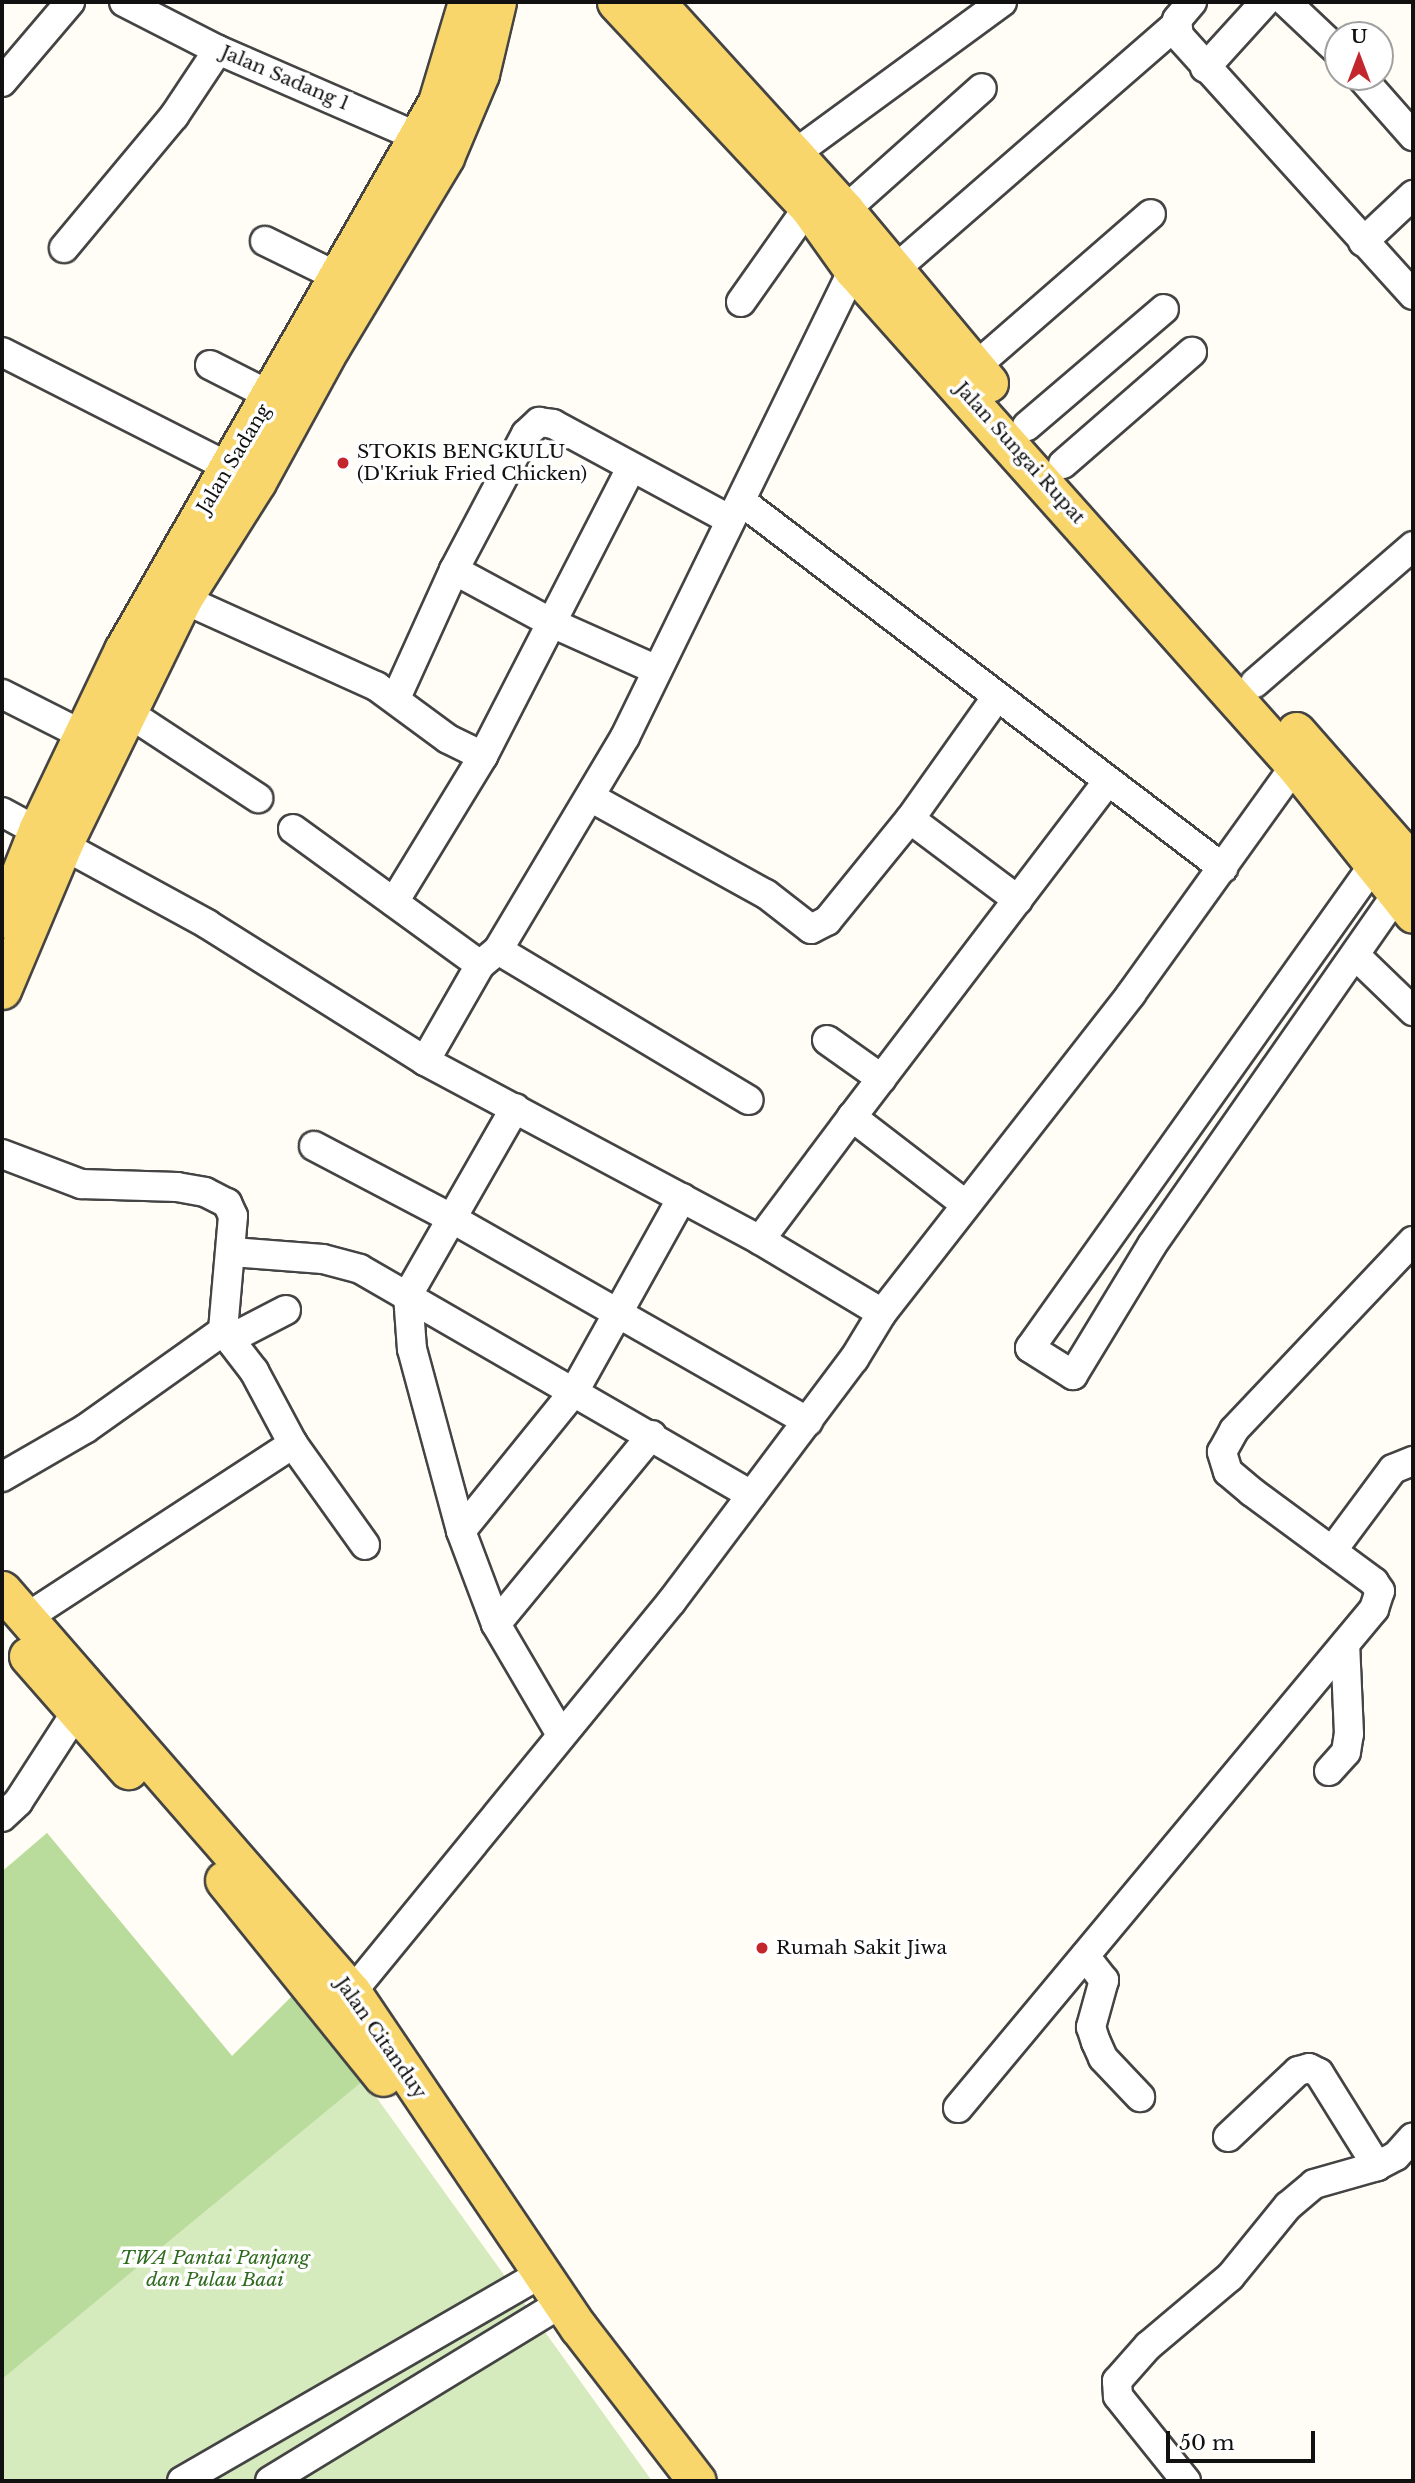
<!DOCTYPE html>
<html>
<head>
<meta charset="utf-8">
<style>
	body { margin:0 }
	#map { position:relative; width:1415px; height:2483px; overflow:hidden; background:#fffdf5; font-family:"Libre Baskerville",serif }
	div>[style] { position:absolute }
	.green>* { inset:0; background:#d5ebbd }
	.forest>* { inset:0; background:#b9dc9c }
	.roads { filter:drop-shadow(2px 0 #444) drop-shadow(-2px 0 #444) drop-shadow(0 2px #444) drop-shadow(0 -2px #444) }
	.minor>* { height:28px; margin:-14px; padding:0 14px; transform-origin:14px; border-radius:14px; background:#fff }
	.major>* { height:37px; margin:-18.5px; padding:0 18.5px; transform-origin:18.5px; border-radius:18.5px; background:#f9d66b }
	.dots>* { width:19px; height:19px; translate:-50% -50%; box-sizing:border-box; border:4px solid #fff; border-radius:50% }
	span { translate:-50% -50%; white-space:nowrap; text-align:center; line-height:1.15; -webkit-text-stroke:7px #fff; paint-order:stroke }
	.street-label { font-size:19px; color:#111 }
	.poi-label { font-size:19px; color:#111 }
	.left { translate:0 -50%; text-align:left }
	.park-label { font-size:19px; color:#2f6b1f; font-style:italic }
	.frame { position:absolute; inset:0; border:4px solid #111; pointer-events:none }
	.north { position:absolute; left:1324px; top:21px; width:70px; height:70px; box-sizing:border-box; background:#fff; border:2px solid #a0a0a0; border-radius:50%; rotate:0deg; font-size:19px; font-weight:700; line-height:28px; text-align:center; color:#111 }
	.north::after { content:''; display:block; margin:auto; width:24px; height:32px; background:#c4262e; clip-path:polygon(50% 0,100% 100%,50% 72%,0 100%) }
	.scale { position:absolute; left:1166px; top:2431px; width:149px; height:32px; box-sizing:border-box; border:4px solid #111; border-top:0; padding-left:9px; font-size:21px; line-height:24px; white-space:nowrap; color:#111; -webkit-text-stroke:5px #fff; paint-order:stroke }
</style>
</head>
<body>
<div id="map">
	<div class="green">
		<div style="clip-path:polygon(47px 1833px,232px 2056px,364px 2080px,652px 2481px,2px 2481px,2px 1871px)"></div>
	</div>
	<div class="forest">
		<div style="clip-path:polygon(47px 1833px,232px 2056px,297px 1991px,364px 2080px,2px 2379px,2px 1872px)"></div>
	</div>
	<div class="roads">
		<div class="minor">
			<div style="left:124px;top:2px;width:106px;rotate:27.1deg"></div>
			<div style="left:218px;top:50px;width:238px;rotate:23.5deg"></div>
			<div style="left:1192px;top:2px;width:23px;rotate:130deg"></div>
			<div style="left:1177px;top:20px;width:16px;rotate:83deg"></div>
			<div style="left:1179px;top:36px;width:349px;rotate:47.9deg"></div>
			<div style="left:1286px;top:2px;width:71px;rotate:43.3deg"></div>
			<div style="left:1205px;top:68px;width:89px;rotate:-47.7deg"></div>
			<div style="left:1361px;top:77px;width:79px;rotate:48.6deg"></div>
			<div style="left:2px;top:82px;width:105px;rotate:-49.6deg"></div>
			<div style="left:793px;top:155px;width:259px;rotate:-36.2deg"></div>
			<div style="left:845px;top:210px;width:183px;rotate:-41.7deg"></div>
			<div style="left:265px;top:241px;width:79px;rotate:26.2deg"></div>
			<div style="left:1363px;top:242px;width:69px;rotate:-43.2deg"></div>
			<div style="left:64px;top:248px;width:172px;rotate:-50.2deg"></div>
			<div style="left:174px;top:116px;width:79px;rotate:-56.3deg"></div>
			<div style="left:893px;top:271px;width:374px;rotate:-41deg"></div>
			<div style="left:741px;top:302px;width:116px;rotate:-54.8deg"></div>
			<div style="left:2px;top:352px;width:274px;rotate:26.9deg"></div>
			<div style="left:210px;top:365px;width:68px;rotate:26.9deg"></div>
			<div style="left:975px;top:367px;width:233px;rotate:-41deg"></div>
			<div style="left:1027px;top:426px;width:180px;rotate:-40.5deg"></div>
			<div style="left:1063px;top:464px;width:171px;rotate:-41deg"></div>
			<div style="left:741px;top:501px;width:606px;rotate:37.29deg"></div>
			<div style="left:454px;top:570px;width:114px;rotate:28.4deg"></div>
			<div style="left:554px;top:624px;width:113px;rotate:24.1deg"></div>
			<div style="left:183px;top:599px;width:212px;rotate:24.3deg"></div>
			<div style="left:376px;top:686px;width:89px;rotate:36.4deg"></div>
			<div style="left:448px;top:739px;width:39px;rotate:26deg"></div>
			<div style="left:1255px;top:683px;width:209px;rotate:-40.9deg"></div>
			<div style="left:2px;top:694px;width:89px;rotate:26.9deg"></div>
			<div style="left:396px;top:698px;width:141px;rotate:-65.6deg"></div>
			<div style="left:454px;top:570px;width:154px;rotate:-62.1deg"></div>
			<div style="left:526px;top:434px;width:18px;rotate:-43deg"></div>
			<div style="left:539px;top:422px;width:14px;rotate:8deg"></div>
			<div style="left:553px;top:424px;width:200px;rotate:28.4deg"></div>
			<div style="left:127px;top:712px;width:157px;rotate:33.3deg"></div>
			<div style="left:590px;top:797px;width:201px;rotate:28.9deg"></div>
			<div style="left:766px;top:894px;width:57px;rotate:37.9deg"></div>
			<div style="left:811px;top:929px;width:18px;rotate:-27deg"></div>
			<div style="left:827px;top:921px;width:132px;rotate:-50.9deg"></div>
			<div style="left:910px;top:819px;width:148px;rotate:-54.6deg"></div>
			<div style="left:2px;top:812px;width:234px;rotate:28.6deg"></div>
			<div style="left:207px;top:924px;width:257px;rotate:32.1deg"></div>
			<div style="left:425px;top:1061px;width:380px;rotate:28.1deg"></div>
			<div style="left:760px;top:1240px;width:142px;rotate:30.9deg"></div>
			<div style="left:910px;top:819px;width:135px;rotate:36.9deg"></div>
			<div style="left:293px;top:829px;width:231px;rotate:36deg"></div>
			<div style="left:1372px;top:867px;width:590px;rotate:125.41deg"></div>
			<div style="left:1030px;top:1348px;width:51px;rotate:32.1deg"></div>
			<div style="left:1073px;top:1375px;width:152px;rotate:-58.7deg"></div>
			<div style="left:1152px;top:1245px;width:427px;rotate:-55.1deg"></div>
			<div style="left:394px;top:902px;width:171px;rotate:-58.6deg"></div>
			<div style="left:483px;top:756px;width:324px;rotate:-62.8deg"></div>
			<div style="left:498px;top:950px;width:292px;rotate:30.9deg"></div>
			<div style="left:1355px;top:955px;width:81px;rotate:44deg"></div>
			<div style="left:827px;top:1040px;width:67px;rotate:35.3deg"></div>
			<div style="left:425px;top:1061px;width:111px;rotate:-60.2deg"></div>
			<div style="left:480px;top:965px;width:23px;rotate:-40deg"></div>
			<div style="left:498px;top:950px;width:248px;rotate:-59.2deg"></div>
			<div style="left:625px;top:737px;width:520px;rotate:-63.98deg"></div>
			<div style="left:853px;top:270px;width:19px;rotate:-43deg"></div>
			<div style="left:515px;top:1108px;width:215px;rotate:119.8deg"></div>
			<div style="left:408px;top:1295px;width:54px;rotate:85.8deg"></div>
			<div style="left:412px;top:1349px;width:188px;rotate:74.9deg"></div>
			<div style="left:461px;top:1531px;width:99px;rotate:69.4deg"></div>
			<div style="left:496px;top:1624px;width:129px;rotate:59.6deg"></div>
			<div style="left:314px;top:1146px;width:155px;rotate:27.7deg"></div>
			<div style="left:451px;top:1218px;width:411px;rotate:29.7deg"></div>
			<div style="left:2px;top:1154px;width:85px;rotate:20.8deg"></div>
			<div style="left:81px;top:1184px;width:96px;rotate:1.8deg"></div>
			<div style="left:177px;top:1187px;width:28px;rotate:10deg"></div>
			<div style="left:205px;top:1192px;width:25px;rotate:27deg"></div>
			<div style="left:227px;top:1203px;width:14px;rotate:65deg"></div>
			<div style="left:233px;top:1216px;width:115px;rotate:95deg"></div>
			<div style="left:223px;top:1331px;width:169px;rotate:144.6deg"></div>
			<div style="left:85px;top:1429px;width:96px;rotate:150deg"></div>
			<div style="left:965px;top:1204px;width:143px;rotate:-142.4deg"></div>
			<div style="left:852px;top:1117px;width:422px;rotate:-52.7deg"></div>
			<div style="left:760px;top:1240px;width:154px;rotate:-53.2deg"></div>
			<div style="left:232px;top:1252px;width:91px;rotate:4.4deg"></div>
			<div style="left:323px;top:1259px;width:38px;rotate:15deg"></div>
			<div style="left:360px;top:1269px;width:452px;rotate:30deg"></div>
			<div style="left:223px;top:1331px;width:51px;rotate:52.2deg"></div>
			<div style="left:254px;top:1371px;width:83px;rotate:61.9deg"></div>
			<div style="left:293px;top:1444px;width:124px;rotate:54.5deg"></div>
			<div style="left:230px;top:1339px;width:63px;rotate:-27.4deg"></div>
			<div style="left:461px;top:1531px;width:181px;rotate:-51deg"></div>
			<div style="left:575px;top:1390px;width:220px;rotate:-60.9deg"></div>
			<div style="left:1332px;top:1551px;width:102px;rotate:-53.4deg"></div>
			<div style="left:1393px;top:1469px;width:22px;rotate:-22deg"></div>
			<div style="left:26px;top:1618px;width:319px;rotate:-33.1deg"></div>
			<div style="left:496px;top:1624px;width:245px;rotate:-50.5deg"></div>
			<div style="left:1329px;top:1771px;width:25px;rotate:-48deg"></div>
			<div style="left:1346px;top:1752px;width:18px;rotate:-81deg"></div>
			<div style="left:1349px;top:1734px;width:90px;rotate:-92.5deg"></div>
			<div style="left:2px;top:1817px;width:22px;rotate:-43deg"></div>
			<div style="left:18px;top:1802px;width:105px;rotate:-57.1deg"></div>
			<div style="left:1085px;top:1956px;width:31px;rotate:52deg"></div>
			<div style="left:1104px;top:1980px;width:49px;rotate:105.5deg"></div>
			<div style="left:1091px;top:2027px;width:16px;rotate:72deg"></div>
			<div style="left:1096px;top:2042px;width:17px;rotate:66deg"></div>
			<div style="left:1103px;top:2058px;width:54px;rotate:46.5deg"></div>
			<div style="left:352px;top:1992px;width:505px;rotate:-50.7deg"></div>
			<div style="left:672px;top:1601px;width:303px;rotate:-53.1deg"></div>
			<div style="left:854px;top:1359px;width:54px;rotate:-58.7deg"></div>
			<div style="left:882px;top:1313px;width:405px;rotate:-52deg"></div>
			<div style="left:1131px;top:994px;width:281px;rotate:-54.3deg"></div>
			<div style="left:958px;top:2108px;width:650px;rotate:-50.18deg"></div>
			<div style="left:1374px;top:1609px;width:19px;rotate:-72deg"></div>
			<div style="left:1380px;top:1591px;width:11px;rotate:-124deg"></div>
			<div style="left:1374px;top:1582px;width:152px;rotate:-143.6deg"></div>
			<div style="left:1252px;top:1492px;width:31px;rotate:-140deg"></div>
			<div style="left:1228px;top:1472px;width:21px;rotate:-107deg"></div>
			<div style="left:1222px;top:1452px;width:25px;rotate:-61deg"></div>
			<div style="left:1234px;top:1430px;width:260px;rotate:-46.6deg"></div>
			<div style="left:1228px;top:2137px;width:96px;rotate:-43.3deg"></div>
			<div style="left:1298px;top:2071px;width:11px;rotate:-15deg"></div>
			<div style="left:1309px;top:2068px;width:11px;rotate:27deg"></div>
			<div style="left:1319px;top:2073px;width:110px;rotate:58.1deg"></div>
			<div style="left:182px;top:2481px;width:416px;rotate:-30deg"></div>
			<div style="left:270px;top:2481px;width:343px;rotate:-31.4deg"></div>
			<div style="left:1186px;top:2481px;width:109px;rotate:-128.7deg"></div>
			<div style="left:1118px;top:2396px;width:15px;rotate:-94deg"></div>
			<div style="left:1117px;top:2381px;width:47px;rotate:-48.5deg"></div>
			<div style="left:1148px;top:2346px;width:107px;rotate:-40.1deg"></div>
			<div style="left:1230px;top:2277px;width:92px;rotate:-50.8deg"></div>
			<div style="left:1288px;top:2206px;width:34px;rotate:-40deg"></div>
			<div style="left:1314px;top:2184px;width:66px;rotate:-15.9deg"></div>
			<div style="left:1377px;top:2166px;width:21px;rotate:-28deg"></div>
			<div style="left:1396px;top:2156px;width:25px;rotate:-48deg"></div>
		</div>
		<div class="major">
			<div style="left:616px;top:2px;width:281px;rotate:46.9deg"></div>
			<div style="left:808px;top:207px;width:77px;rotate:54.5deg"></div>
			<div style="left:853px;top:270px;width:664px;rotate:48.29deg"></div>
			<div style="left:1295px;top:766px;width:189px;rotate:51.4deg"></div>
			<div style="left:656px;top:2px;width:281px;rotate:47.7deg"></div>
			<div style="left:845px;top:210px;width:225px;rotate:50.2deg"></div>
			<div style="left:1296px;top:731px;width:177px;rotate:48.7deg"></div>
			<div style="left:2px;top:919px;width:98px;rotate:-68.4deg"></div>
			<div style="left:38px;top:828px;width:197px;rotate:-64.5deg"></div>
			<div style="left:123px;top:650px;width:632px;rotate:-60.19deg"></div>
			<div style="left:437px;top:102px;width:104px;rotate:-73.3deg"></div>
			<div style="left:2px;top:990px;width:160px;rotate:-67.1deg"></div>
			<div style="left:64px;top:843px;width:271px;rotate:-64deg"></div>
			<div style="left:183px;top:599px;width:138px;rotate:-57.7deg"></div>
			<div style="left:257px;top:482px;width:154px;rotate:-61.3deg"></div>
			<div style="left:331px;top:347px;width:222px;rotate:-59deg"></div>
			<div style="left:445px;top:157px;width:90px;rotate:-67.1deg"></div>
			<div style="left:480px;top:74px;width:74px;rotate:-76.7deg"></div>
			<div style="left:2px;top:1590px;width:533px;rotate:48.96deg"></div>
			<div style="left:352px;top:1992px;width:405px;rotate:56deg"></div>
			<div style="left:579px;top:2328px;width:193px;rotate:52.4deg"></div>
			<div style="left:28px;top:1656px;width:152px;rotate:48.7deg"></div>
			<div style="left:224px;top:1880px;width:253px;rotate:51.1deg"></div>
		</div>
	</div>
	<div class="dots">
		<div style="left:343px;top:463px;background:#c4262e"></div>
		<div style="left:762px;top:1948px;background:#c4262e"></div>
	</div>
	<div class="street-label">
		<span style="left:285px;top:78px;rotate:23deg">Jalan Sadang 1</span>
		<span style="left:1020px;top:453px;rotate:48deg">Jalan Sungai Rupat</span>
		<span style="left:234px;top:459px;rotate:-59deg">Jalan Sadang</span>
		<span style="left:381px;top:2038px;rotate:55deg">Jalan Citanduy</span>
	</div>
	<div class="poi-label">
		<span class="left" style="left:357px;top:463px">STOKIS BENGKULU<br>(D'Kriuk Fried Chicken)</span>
		<span class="left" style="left:776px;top:1948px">Rumah Sakit Jiwa</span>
	</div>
	<div class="park-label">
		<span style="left:215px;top:2269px">TWA Pantai Panjang<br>dan Pulau Baai</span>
	</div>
	<div class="frame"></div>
	<div class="north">U</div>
	<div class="scale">50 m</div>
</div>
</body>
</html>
